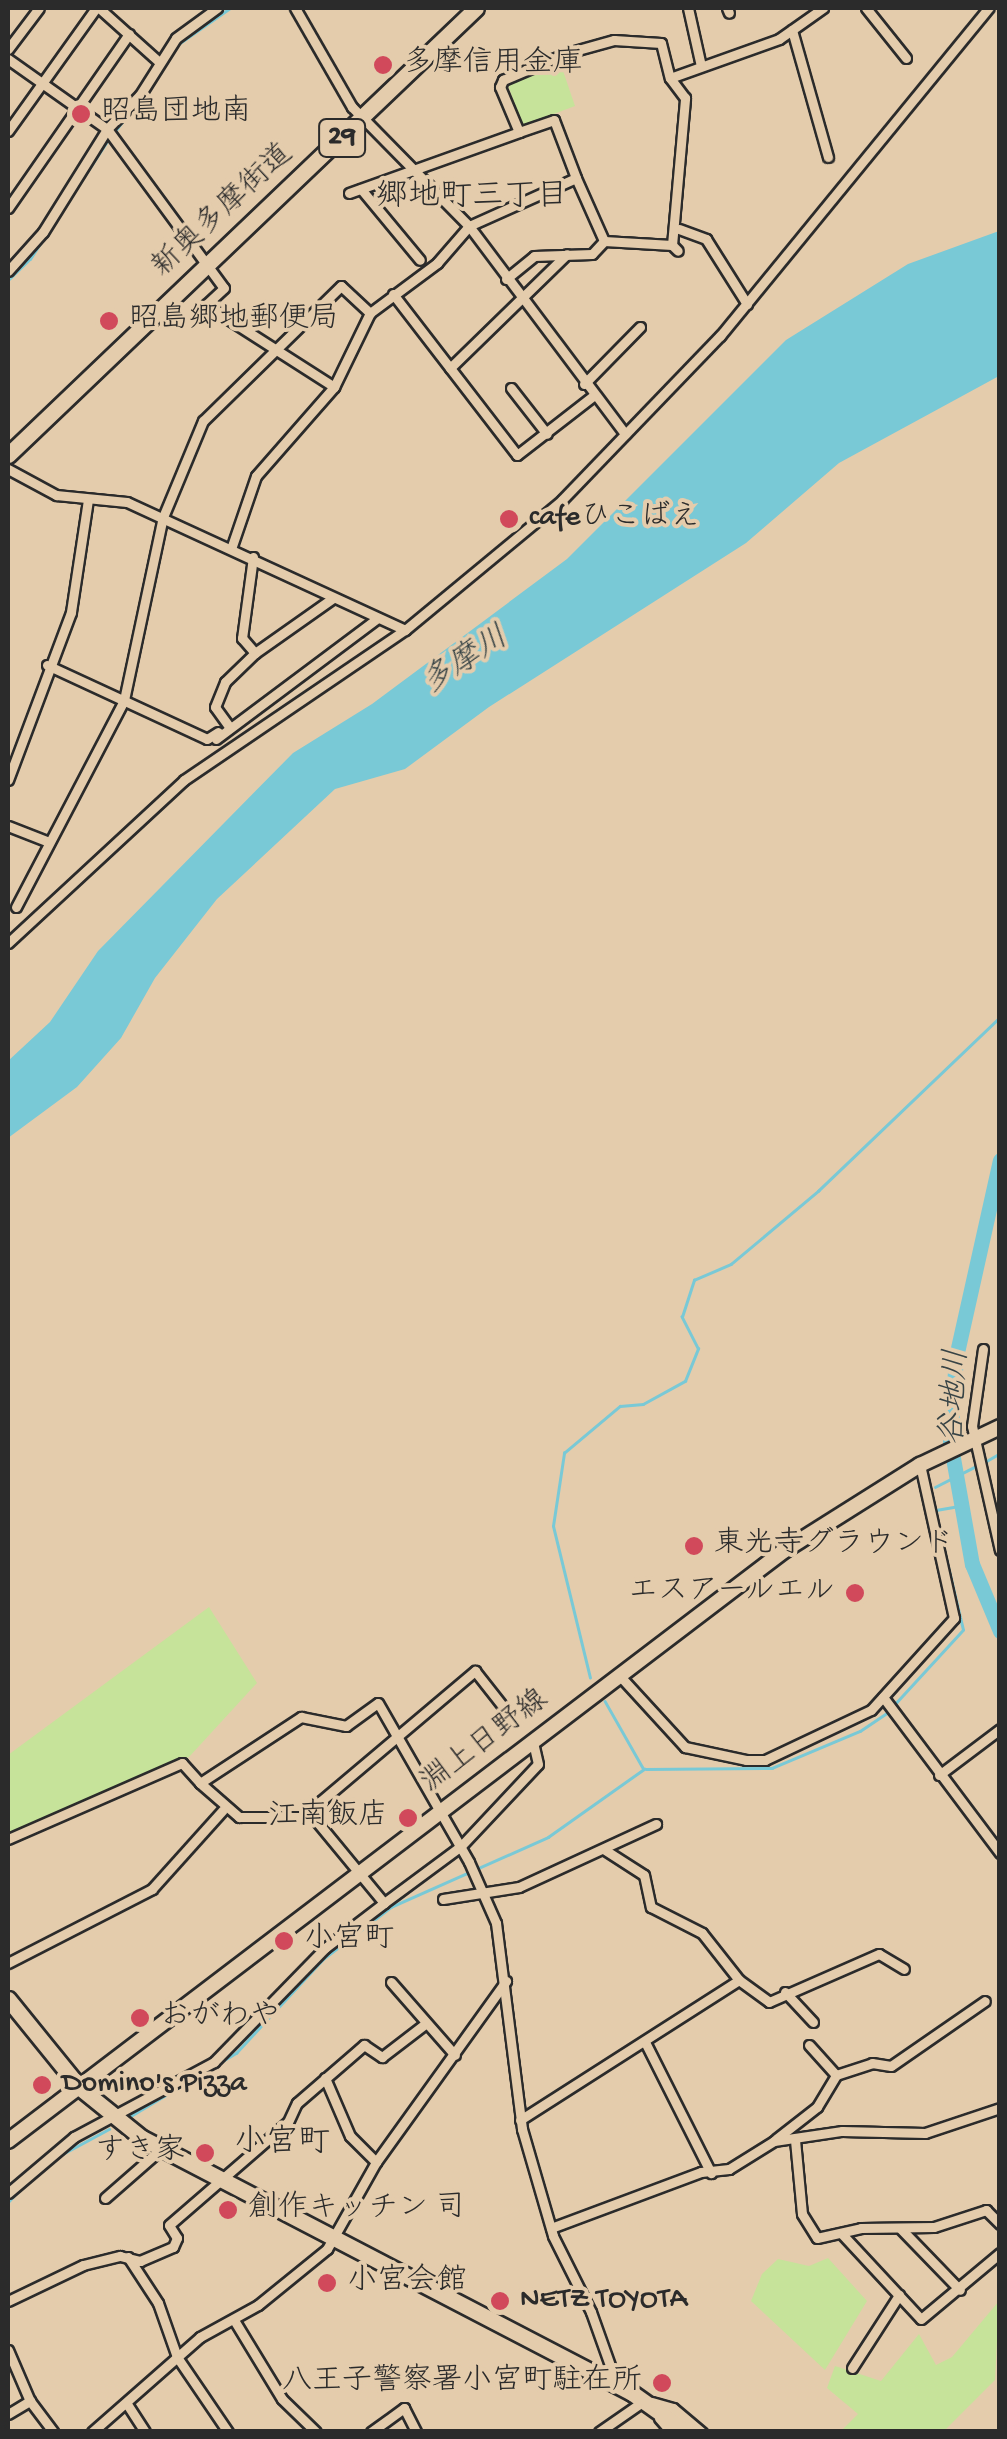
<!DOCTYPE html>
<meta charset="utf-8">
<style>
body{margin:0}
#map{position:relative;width:1007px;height:2439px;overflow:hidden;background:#e4ccac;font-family:"Gochi Hand","Klee One",sans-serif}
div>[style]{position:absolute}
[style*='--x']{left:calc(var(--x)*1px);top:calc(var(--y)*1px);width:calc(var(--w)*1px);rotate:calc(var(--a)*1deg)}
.green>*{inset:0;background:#c6e39a}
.water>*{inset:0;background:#79c9d6}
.stream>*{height:2.5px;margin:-1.25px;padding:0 1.25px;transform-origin:1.25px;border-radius:1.25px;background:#79c9d6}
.river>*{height:15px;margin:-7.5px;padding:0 7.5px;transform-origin:7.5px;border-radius:7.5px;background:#79c9d6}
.roads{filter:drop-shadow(2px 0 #2b2b2b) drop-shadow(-2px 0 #2b2b2b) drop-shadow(0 2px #2b2b2b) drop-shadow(0 -2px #2b2b2b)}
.street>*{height:9px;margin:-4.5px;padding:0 4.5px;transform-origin:4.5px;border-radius:4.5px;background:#e4ccac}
.secondary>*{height:14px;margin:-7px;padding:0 7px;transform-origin:7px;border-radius:7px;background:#e4ccac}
.primary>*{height:15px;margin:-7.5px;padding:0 7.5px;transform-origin:7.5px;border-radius:7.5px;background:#e4ccac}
.dots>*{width:28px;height:28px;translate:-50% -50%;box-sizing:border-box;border:5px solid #e4ccac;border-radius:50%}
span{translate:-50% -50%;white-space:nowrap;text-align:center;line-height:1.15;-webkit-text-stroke:8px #e4ccac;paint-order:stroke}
.shield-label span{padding:2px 8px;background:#e4ccac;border:2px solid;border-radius:8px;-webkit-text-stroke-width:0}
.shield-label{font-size:28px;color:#2b2b2b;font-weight:700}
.poi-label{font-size:30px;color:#2b2b2b}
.left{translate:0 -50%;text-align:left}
.right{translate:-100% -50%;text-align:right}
.street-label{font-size:30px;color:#2b2b2b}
.neighbourhood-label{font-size:32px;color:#2b2b2b}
.water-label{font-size:32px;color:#374345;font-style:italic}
.frame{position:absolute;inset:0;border:10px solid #2b2b2b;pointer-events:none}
</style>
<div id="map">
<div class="green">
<i style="clip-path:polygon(560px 62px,575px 106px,522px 126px,507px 82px)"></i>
<i style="clip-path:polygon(209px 1607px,257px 1683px,189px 1757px,8px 1834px,8px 1755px)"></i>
<i style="clip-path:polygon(828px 2258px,867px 2301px,825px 2370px,751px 2301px,762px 2274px,778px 2259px,809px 2266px)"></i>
<i style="clip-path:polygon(999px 2301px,995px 2380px,944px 2431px,841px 2431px,858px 2414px,827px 2388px,835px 2366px,881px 2381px,919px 2334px,936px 2365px,952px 2357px)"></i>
</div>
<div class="water">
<i style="clip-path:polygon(999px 231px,999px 376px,839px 463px,746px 543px,489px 707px,405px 769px,335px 789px,217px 899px,155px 978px,121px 1038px,77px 1087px,8px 1138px,8px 1061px,50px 1022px,98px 951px,293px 753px,372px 704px,567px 559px,786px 340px,908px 264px)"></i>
</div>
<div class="stream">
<i style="--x:177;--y:45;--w:65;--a:-34.9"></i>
<i style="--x:113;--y:134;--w:76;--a:-53"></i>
<i style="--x:8;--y:280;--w:30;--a:-44"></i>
<i style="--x:30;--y:259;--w:142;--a:-56.8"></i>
<i style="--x:983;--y:1463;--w:20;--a:-30"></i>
<i style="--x:935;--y:1487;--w:46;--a:-27.1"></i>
<i style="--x:933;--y:1498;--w:9;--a:84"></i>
<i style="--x:936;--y:1510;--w:23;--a:-10"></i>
<i style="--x:590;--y:1678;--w:156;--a:-103.7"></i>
<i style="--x:553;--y:1526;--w:74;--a:-81.4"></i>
<i style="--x:564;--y:1453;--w:73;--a:-40"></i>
<i style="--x:620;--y:1406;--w:23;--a:-5"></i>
<i style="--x:643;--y:1404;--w:48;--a:-28.7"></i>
<i style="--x:685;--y:1381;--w:35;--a:-68"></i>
<i style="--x:698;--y:1349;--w:36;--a:-117"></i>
<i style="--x:682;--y:1317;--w:39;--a:-72"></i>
<i style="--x:694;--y:1280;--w:40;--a:-23.4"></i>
<i style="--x:731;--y:1264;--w:114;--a:-40"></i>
<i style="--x:818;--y:1191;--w:252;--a:-43.7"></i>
<i style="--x:605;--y:1701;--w:77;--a:60.4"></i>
<i style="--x:893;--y:1706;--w:103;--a:-47.4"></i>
<i style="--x:963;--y:1630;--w:108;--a:-103.4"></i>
<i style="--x:646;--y:1769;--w:126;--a:-0.5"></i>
<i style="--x:772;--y:1768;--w:95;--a:-22.8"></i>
<i style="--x:860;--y:1731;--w:34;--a:-34"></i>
<i style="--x:129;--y:2117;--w:125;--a:-30.9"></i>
<i style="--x:236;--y:2053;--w:128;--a:-47.2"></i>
<i style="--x:323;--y:1959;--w:86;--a:-37.4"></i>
<i style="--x:391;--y:1907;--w:172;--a:-24"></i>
<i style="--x:548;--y:1837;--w:118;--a:-35.3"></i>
<i style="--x:57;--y:2157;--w:59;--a:-28.3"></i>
<i style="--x:8;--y:2202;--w:23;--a:-47"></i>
</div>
<div class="river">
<i style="--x:1000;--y:1160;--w:202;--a:102.6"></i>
<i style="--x:956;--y:1357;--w:84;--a:94.1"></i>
<i style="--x:950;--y:1441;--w:125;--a:79.9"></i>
<i style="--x:972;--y:1564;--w:73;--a:67.3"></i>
</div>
<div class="roads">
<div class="street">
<i style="--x:99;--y:8;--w:79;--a:41.9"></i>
<i style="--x:295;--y:8;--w:114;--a:60.1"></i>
<i style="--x:352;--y:107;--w:167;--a:45.5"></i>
<i style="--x:469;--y:226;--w:260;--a:53.1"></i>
<i style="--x:688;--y:8;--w:59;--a:77.4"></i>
<i style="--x:727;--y:8;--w:5;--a:68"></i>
<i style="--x:866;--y:8;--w:64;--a:51.3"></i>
<i style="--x:792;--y:30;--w:132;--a:74.2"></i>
<i style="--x:8;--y:49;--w:51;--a:-52.9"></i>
<i style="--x:8;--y:59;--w:121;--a:35.3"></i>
<i style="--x:107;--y:129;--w:197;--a:53.7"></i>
<i style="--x:224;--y:288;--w:25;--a:137"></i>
<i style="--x:206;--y:305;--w:152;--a:32.6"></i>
<i style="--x:8;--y:131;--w:151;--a:-54.4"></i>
<i style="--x:519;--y:132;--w:37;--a:-19"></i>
<i style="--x:554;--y:120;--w:62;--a:69.2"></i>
<i style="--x:361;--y:189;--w:92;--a:50.3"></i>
<i style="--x:349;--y:193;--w:181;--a:-19.7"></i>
<i style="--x:519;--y:132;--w:49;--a:-112.9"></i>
<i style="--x:500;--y:87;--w:8;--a:-67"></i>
<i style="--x:503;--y:80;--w:69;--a:-22.9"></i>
<i style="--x:567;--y:53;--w:49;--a:-15.5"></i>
<i style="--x:614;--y:40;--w:47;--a:3.7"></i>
<i style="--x:661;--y:43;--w:36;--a:76"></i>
<i style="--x:8;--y:208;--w:212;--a:-55.2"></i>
<i style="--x:679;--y:229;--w:29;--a:20"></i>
<i style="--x:706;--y:239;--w:77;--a:57.8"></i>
<i style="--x:604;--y:241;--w:68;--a:3.4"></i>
<i style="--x:672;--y:245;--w:8;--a:45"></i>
<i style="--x:672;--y:245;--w:148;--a:-84.9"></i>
<i style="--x:685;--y:98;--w:25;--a:-127"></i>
<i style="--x:670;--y:78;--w:116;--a:-19.7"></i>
<i style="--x:779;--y:39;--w:54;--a:-35.2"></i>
<i style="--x:8;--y:271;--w:52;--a:-48.1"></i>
<i style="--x:43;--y:232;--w:121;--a:-58.1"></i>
<i style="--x:107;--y:129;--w:47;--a:-45.9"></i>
<i style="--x:140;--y:95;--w:67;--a:-57.7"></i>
<i style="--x:176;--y:38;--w:51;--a:-36.2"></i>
<i style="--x:506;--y:279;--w:36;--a:-39"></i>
<i style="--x:534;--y:256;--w:58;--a:-2"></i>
<i style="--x:592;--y:254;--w:18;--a:-47"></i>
<i style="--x:393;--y:294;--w:203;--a:52.4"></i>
<i style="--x:517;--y:455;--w:96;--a:-37.8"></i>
<i style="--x:450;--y:368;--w:163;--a:-44.3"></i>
<i style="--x:584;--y:384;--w:80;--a:-45.5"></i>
<i style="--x:511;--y:388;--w:58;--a:52"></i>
<i style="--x:8;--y:469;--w:55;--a:28.4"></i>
<i style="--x:56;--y:495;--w:71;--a:5.6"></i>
<i style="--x:127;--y:502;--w:306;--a:24.7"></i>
<i style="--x:232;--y:546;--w:74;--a:-71.1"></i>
<i style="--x:256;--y:476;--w:118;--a:-48.8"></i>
<i style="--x:334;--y:387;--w:82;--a:-64.1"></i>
<i style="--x:370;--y:313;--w:84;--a:-36.7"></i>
<i style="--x:437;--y:263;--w:49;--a:-49.1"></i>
<i style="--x:469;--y:226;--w:117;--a:-24.2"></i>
<i style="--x:576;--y:178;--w:69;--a:66"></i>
<i style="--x:253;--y:557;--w:82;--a:97.7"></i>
<i style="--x:242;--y:638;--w:20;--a:49"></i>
<i style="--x:255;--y:653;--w:95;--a:-35.2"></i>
<i style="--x:47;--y:665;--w:176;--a:24.8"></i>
<i style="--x:207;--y:739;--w:13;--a:-32"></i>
<i style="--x:228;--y:725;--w:22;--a:-126"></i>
<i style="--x:215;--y:707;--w:27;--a:-68"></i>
<i style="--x:225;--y:682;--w:42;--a:-44"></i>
<i style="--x:216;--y:739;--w:202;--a:-36.8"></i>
<i style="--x:8;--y:780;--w:179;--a:-69.4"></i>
<i style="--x:71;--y:612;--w:114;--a:-81.4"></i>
<i style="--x:8;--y:826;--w:44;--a:21.3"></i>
<i style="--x:16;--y:907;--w:233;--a:-62.4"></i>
<i style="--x:124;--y:700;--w:187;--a:-78"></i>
<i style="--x:163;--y:517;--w:104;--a:-67.4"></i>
<i style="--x:203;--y:421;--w:193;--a:-44.4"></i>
<i style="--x:341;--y:286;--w:40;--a:43"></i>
<i style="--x:8;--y:943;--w:240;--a:-42.8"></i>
<i style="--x:184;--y:780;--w:267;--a:-34.2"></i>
<i style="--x:405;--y:630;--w:204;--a:-39.6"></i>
<i style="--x:562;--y:500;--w:228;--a:-46.1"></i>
<i style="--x:720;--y:336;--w:424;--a:-50.7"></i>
<i style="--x:983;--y:1349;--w:78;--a:98.1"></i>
<i style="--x:972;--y:1426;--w:127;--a:77.3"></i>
<i style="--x:619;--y:1675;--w:98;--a:47.5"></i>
<i style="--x:685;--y:1747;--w:62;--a:12"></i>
<i style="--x:746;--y:1760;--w:19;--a:0"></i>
<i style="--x:765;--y:1760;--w:117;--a:-25.3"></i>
<i style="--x:871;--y:1710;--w:124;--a:-47.9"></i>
<i style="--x:954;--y:1618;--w:157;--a:-102.5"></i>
<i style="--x:883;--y:1697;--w:195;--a:53.1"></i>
<i style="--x:939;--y:1775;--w:76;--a:-37"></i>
<i style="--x:200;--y:1783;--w:52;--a:41.1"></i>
<i style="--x:239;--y:1817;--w:74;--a:0"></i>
<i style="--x:313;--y:1817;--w:18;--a:-63"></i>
<i style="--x:321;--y:1801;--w:202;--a:-40.2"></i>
<i style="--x:475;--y:1671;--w:42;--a:51.8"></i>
<i style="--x:8;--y:1839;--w:190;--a:-23.6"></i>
<i style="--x:182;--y:1763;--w:27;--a:48"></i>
<i style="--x:200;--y:1783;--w:121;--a:-33.2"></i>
<i style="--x:301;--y:1717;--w:46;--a:11.3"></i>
<i style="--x:346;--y:1726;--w:39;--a:-36"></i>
<i style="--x:378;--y:1703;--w:183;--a:60.2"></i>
<i style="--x:469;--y:1862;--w:67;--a:66.1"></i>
<i style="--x:496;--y:1923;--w:208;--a:82.8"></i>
<i style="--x:522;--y:2129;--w:111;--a:73.8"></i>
<i style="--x:553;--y:2236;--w:85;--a:63.4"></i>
<i style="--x:591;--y:2312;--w:77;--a:70.4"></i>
<i style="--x:605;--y:1850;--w:46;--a:32.7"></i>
<i style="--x:644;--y:1875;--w:33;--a:78"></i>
<i style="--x:651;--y:1907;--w:57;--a:27"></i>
<i style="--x:702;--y:1933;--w:60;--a:51.8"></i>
<i style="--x:739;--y:1980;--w:37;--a:36"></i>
<i style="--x:769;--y:2002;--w:120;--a:-23.6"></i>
<i style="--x:879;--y:1954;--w:29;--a:31"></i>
<i style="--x:443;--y:1899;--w:77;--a:-9"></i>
<i style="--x:519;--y:1887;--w:151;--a:-24.7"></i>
<i style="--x:384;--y:1903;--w:96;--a:-36.5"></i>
<i style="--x:461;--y:1846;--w:112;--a:-46.8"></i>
<i style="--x:538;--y:1764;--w:23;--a:-103"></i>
<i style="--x:8;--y:1963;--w:162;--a:-27.2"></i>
<i style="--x:152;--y:1889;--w:106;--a:-48.1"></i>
<i style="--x:391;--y:1982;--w:97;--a:48.8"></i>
<i style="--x:785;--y:1992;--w:41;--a:47"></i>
<i style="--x:645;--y:2042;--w:147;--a:63.3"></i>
<i style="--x:809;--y:2045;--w:40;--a:48"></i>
<i style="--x:325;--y:2078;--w:63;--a:66.7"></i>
<i style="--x:350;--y:2136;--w:37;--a:45"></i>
<i style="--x:520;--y:2120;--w:260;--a:-32.6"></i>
<i style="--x:776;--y:2139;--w:52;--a:-38"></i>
<i style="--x:817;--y:2107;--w:37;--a:-59"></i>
<i style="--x:836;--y:2075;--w:38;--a:-18"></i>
<i style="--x:872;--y:2063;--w:19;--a:9"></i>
<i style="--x:891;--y:2066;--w:114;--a:-34.7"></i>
<i style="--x:795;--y:2140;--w:74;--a:84.6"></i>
<i style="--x:802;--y:2214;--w:28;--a:58"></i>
<i style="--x:817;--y:2238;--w:45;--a:-12.8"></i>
<i style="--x:861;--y:2228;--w:73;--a:-0.8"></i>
<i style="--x:934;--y:2227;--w:55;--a:-18.1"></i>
<i style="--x:986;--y:2210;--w:20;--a:45"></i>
<i style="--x:8;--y:2193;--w:87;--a:-40.3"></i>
<i style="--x:74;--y:2137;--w:159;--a:-28.2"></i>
<i style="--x:214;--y:2062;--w:159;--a:-45.8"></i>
<i style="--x:325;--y:1948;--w:74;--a:-37.3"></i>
<i style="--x:384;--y:1903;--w:112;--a:-129.5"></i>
<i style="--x:105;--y:2198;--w:74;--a:-41.2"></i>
<i style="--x:551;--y:2228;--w:160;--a:-20.5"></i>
<i style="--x:701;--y:2172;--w:28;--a:-6"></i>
<i style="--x:729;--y:2169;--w:53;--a:-31.9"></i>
<i style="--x:774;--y:2141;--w:69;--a:-8.4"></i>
<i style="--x:842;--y:2131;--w:83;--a:1.4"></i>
<i style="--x:925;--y:2133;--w:79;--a:-18.4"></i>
<i style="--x:900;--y:2228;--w:86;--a:45.9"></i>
<i style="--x:841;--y:2233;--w:117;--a:47.1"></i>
<i style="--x:921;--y:2319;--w:103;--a:-39.9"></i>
<i style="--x:128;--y:2257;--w:55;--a:56.9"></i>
<i style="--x:158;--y:2303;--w:57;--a:70.6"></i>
<i style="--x:177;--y:2357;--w:91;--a:55.8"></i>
<i style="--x:8;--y:2301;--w:83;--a:-25.6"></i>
<i style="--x:83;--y:2265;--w:38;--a:-14"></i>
<i style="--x:120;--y:2256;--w:21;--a:14"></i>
<i style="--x:140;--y:2261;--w:36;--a:-23"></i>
<i style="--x:173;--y:2247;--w:10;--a:-66"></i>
<i style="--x:177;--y:2238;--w:15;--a:-122"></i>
<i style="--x:169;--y:2225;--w:157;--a:-40.9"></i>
<i style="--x:288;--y:2122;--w:21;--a:-65"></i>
<i style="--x:297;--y:2103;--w:89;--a:-40.9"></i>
<i style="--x:364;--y:2045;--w:22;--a:34"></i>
<i style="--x:382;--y:2057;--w:54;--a:-37.5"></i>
<i style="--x:234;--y:2320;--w:92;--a:58.7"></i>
<i style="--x:282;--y:2399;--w:47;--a:44.1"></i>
<i style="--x:8;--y:2350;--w:56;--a:66.7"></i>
<i style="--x:30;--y:2401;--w:39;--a:53"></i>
<i style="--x:852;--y:2368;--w:87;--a:-57.2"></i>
<i style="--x:652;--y:2402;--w:22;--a:16"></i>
<i style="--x:673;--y:2408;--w:38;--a:40"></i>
<i style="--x:127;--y:2404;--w:33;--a:57"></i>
<i style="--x:8;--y:2414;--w:26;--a:-31"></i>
<i style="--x:659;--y:2418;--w:18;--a:49"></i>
<i style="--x:92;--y:2432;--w:144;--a:-41.3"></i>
<i style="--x:200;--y:2337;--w:66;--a:-28.9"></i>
<i style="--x:258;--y:2305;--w:89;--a:-39.1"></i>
<i style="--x:327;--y:2249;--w:100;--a:-60.6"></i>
<i style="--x:376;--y:2162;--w:223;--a:-54.3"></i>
<i style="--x:371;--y:2432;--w:41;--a:-36"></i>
<i style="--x:404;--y:2408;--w:27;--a:63"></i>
<i style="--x:599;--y:2432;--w:56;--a:-34.8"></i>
</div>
<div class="secondary">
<i style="--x:8;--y:2141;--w:976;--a:-37.26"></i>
<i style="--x:785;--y:1550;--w:160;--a:-32.2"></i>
<i style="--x:920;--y:1465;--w:89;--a:-25.4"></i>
</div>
<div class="primary">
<i style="--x:8;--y:455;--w:647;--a:-43.69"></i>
<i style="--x:8;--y:1999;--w:114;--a:51"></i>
<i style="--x:80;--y:2088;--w:80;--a:38.9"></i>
<i style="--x:142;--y:2138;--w:552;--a:27.49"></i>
<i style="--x:632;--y:2393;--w:67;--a:35.3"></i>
</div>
</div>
<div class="dots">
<i style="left:383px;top:65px;background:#d1495b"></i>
<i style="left:81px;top:114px;background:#d1495b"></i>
<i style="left:109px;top:321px;background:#d1495b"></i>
<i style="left:509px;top:519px;background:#d1495b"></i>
<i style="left:694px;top:1546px;background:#d1495b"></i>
<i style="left:855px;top:1593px;background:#d1495b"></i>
<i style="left:408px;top:1818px;background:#d1495b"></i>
<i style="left:284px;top:1941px;background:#d1495b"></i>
<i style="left:140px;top:2018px;background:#d1495b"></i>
<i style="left:42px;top:2085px;background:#d1495b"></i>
<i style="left:205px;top:2153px;background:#d1495b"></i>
<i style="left:228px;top:2210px;background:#d1495b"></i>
<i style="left:327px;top:2283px;background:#d1495b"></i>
<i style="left:500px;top:2301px;background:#d1495b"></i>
<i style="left:662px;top:2383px;background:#d1495b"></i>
</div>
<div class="shield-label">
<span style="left:342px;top:138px">29</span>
</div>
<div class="poi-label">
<span class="left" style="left:403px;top:65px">多摩信用金庫</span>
<span class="left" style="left:101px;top:114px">昭島団地南</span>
<span class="left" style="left:129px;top:321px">昭島郷地郵便局</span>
<span class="left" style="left:529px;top:519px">cafeひこばえ</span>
<span class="left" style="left:714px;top:1546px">東光寺グラウンド</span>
<span class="right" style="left:835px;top:1593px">エスアールエル</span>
<span class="right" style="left:388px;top:1818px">江南飯店</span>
<span class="left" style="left:304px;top:1941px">小宮町</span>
<span class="left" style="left:160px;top:2018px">おがわや</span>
<span class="left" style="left:62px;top:2085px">Domino's Pizza</span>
<span class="right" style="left:185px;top:2153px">すき家</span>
<span class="left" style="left:248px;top:2210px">創作キッチン 司</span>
<span class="left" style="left:347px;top:2283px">小宮会館</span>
<span class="left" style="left:520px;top:2301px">NETZ TOYOTA</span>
<span class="right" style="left:642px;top:2383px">八王子警察署小宮町駐在所</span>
</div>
<div class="street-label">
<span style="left:224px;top:212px;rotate:-43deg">新奥多摩街道</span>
<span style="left:486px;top:1743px;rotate:-37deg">淵上日野線</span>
</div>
<div class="neighbourhood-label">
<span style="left:472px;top:198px">郷地町三丁目</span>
<span style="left:282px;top:2144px">小宮町</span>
</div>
<div class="water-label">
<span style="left:466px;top:662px;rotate:-33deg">多摩川</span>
<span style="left:957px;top:1397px;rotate:-87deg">谷地川</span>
</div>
<div class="frame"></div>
</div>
